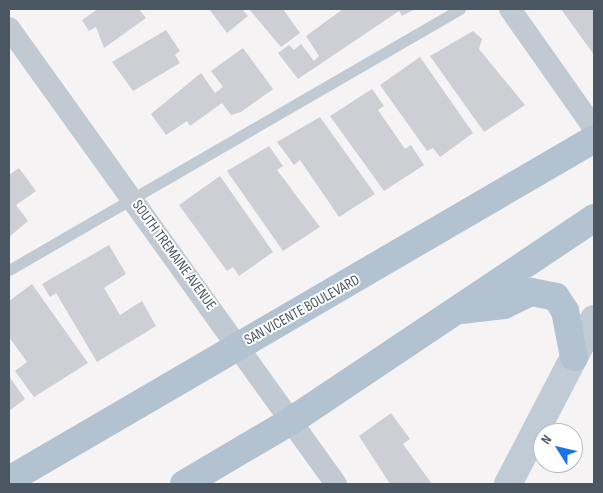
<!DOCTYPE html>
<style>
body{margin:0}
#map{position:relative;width:603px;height:493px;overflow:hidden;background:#f5f3f3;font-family:"Sofia Sans Condensed",sans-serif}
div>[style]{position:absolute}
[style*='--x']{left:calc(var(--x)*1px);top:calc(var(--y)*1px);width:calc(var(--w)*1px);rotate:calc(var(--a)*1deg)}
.building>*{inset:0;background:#cdcfd5}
.service>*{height:11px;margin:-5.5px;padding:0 5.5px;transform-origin:5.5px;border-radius:5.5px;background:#c1cad2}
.minor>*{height:22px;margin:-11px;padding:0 11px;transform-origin:11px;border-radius:11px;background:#c1cad2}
.secondary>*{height:28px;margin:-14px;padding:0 14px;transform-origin:14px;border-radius:14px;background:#c1cbd6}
.primary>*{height:28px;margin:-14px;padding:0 14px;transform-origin:14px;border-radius:14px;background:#b3c2d1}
span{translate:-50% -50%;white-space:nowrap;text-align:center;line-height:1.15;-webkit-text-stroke:4px #fff;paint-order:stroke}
.street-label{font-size:15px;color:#4a5661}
.frame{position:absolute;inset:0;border:10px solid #4a5661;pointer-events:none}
.north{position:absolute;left:533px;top:423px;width:50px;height:50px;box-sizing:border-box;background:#fff;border:1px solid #b7bbc0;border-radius:50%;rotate:306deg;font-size:14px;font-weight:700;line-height:20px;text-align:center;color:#4a5661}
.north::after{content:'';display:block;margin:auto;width:18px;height:22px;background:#1a73e8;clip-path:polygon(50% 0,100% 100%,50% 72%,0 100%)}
</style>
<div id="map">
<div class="building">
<i style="clip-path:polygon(98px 9px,139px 9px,146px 18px,104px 48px,96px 27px,89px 31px,82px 20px)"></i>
<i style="clip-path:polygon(209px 9px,242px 9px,248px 16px,227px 33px)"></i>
<i style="clip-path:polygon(249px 9px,283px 9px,300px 33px,281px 47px)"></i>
<i style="clip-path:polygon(343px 9px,415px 9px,402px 16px,399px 11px,298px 79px,278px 53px,289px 45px,294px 50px,301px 44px,314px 61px,319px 56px,306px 36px)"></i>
<i style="clip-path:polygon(561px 9px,594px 9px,594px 55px)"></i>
<i style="clip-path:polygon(166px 30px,180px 51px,175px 55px,180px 63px,133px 91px,112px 62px)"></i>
<i style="clip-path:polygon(473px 31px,482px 39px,479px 49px,525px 105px,484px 132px,430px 56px)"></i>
<i style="clip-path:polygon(243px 48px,273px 89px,241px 112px,231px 115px,222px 103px,190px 126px,187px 121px,166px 135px,151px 114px,201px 73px,215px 93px,223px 87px,211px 71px)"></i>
<i style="clip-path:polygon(420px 57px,473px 133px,440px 157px,433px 148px,427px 151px,380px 85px)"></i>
<i style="clip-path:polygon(372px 89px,384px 106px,378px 110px,405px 149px,411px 145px,424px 165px,384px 191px,330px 116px)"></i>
<i style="clip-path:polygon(320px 117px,375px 194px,339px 217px,300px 160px,294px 165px,277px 142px)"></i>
<i style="clip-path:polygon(269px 146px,283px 166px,277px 170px,320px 227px,283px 251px,227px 171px)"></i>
<i style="clip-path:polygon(19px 168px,36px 191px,16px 205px,28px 221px,9px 237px,9px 175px)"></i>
<i style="clip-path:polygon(220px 176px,273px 252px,239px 276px,233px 267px,227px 271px,179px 205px)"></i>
<i style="clip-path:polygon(109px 245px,126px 274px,104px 288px,120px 315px,142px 301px,156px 326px,97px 362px,56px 293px,50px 297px,42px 284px)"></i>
<i style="clip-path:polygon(32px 284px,88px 363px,34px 397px,15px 371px,27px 362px,9px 337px,9px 301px)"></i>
<i style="clip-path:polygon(9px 376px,25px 399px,9px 411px)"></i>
<i style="clip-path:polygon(391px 413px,410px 439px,403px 444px,432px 484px,390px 484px,359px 436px)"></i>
</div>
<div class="service">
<i style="--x:9;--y:270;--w:521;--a:-30.06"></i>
</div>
<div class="minor">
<i style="--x:510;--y:9;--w:146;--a:54.8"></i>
<i style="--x:9;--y:28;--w:561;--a:54.36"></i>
</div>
<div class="secondary">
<i style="--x:508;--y:484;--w:186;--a:-62.5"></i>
</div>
<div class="primary">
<i style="--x:461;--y:310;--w:43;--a:-6.6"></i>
<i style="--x:504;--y:305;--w:30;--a:-26"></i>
<i style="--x:531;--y:292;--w:25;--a:11"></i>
<i style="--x:556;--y:297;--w:17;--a:57"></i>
<i style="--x:565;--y:311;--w:47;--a:78.9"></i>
<i style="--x:9;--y:480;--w:677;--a:-30.24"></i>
<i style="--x:184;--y:484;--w:124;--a:-30.5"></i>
<i style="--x:291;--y:421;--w:365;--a:-33.8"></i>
</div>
<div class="street-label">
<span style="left:174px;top:255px;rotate:54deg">SOUTH TREMAINE AVENUE</span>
<span style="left:302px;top:310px;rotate:-29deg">SAN VICENTE BOULEVARD</span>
</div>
<div class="frame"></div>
<div class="north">N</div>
</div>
